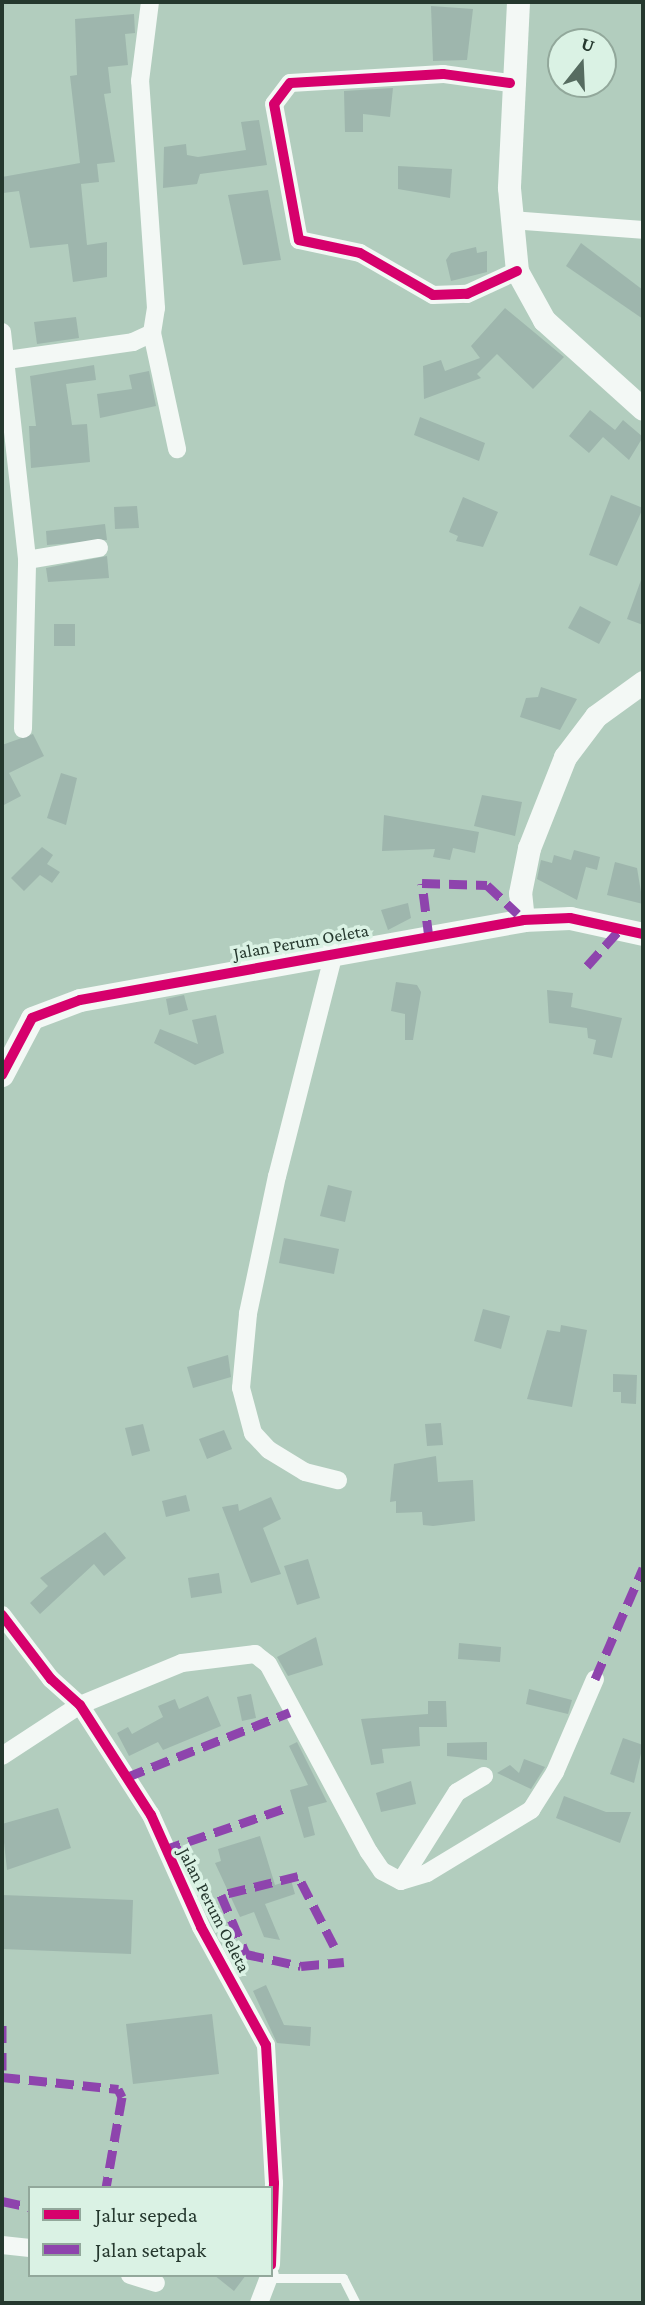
<!DOCTYPE html>
<style>
body{margin:0}
#map{position:relative;width:645px;height:2305px;overflow:hidden;background:#b2cdbe;font-family:"Crimson Pro",serif}
div>[style]{position:absolute}
[style*='--x']{left:calc(var(--x)*1px);top:calc(var(--y)*1px);width:calc(var(--w)*1px);rotate:calc(var(--a)*1deg)}
.building>*{inset:0;background:#9eb6ad}
.service>*{height:9px;margin:-4.5px;padding:0 4.5px;transform-origin:4.5px;border-radius:4.5px;background:#f3f8f5}
.minor>*{height:18px;margin:-9px;padding:0 9px;transform-origin:9px;border-radius:9px;background:#f3f8f5}
.tertiary>*{height:23px;margin:-11.5px;padding:0 11.5px;transform-origin:11.5px;border-radius:11.5px;background:#f3f8f5}
.quiet>*{height:9px;margin-top:-4.5px;transform-origin:0;background:repeating-linear-gradient(90deg,#8e44ad 0 18px,transparent 0 27px)}
.cycleway>*{height:10px;margin:-5px;padding:0 5px;transform-origin:5px;border-radius:5px;background:#d6006c}
span{translate:-50% -50%;white-space:nowrap;text-align:center;line-height:1.15;-webkit-text-stroke:7px #daf2e4;paint-order:stroke}
.street-label{font-size:18px;color:#25382e}
.frame{position:absolute;inset:0;border:4px solid #25382e;pointer-events:none}
.legend{position:absolute;left:28px;top:2186px;width:245px;height:91px;box-sizing:border-box;background:#daf2e4;border:2px solid #92a89b;margin:0;padding:9px 12px;list-style:none;font-size:21px;color:#25382e}
.legend li{display:flex;align-items:center;gap:14px;height:35px}
.legend b{width:35px;border:2px solid #92a89b}
.north{position:absolute;left:547px;top:28px;width:70px;height:70px;box-sizing:border-box;background:#daf2e4;border:2px solid #92a89b;border-radius:50%;rotate:18deg;font-size:19px;font-weight:700;line-height:28px;text-align:center;color:#25382e}
.north::after{content:'';display:block;margin:auto;width:24px;height:32px;background:#566c60;clip-path:polygon(50% 0,100% 100%,50% 72%,0 100%)}
</style>
<div id="map">
<div class="building">
<i style="clip-path:polygon(431px 6px,473px 9px,467px 60px,433px 61px)"></i>
<i style="clip-path:polygon(134px 14px,135px 33px,125px 34px,128px 65px,108px 67px,111px 93px,104px 94px,115px 162px,97px 164px,99px 182px,81px 184px,87px 245px,107px 242px,107px 277px,73px 282px,68px 244px,30px 248px,19px 191px,3px 193px,2px 177px,80px 163px,70px 76px,77px 75px,75px 19px)"></i>
<i style="clip-path:polygon(393px 88px,390px 117px,363px 114px,363px 132px,345px 132px,344px 91px)"></i>
<i style="clip-path:polygon(259px 120px,267px 165px,200px 174px,197px 184px,163px 188px,164px 147px,186px 144px,187px 155px,198px 157px,246px 150px,241px 122px)"></i>
<i style="clip-path:polygon(398px 166px,452px 169px,450px 198px,398px 189px)"></i>
<i style="clip-path:polygon(268px 190px,281px 260px,243px 265px,228px 195px)"></i>
<i style="clip-path:polygon(581px 243px,643px 290px,643px 319px,566px 266px)"></i>
<i style="clip-path:polygon(476px 247px,477px 253px,487px 251px,487px 272px,451px 281px,446px 260px,451px 253px)"></i>
<i style="clip-path:polygon(505px 308px,564px 357px,533px 389px,497px 354px,477px 374px,481px 378px,424px 399px,423px 366px,441px 360px,445px 371px,480px 358px,471px 346px)"></i>
<i style="clip-path:polygon(76px 317px,79px 338px,37px 344px,34px 322px)"></i>
<i style="clip-path:polygon(94px 365px,96px 380px,66px 384px,72px 425px,87px 424px,90px 462px,31px 468px,29px 426px,36px 426px,30px 376px)"></i>
<i style="clip-path:polygon(149px 371px,156px 406px,100px 418px,97px 394px,132px 389px,129px 375px)"></i>
<i style="clip-path:polygon(590px 410px,615px 430px,623px 420px,643px 437px,629px 460px,603px 437px,589px 453px,569px 436px)"></i>
<i style="clip-path:polygon(420px 417px,485px 443px,479px 461px,414px 435px)"></i>
<i style="clip-path:polygon(611px 495px,643px 508px,617px 566px,589px 555px)"></i>
<i style="clip-path:polygon(463px 497px,498px 512px,483px 547px,456px 541px,458px 536px,449px 532px)"></i>
<i style="clip-path:polygon(137px 506px,139px 528px,115px 529px,114px 507px)"></i>
<i style="clip-path:polygon(105px 524px,107px 540px,47px 545px,46px 531px)"></i>
<i style="clip-path:polygon(107px 556px,109px 578px,48px 582px,46px 568px)"></i>
<i style="clip-path:polygon(641px 580px,643px 580px,643px 625px,627px 619px)"></i>
<i style="clip-path:polygon(580px 606px,611px 622px,599px 644px,568px 628px)"></i>
<i style="clip-path:polygon(54px 624px,75px 624px,75px 646px,54px 646px)"></i>
<i style="clip-path:polygon(541px 687px,577px 699px,560px 730px,520px 717px,526px 698px,538px 697px)"></i>
<i style="clip-path:polygon(33px 734px,44px 756px,9px 773px,21px 796px,2px 806px,2px 745px)"></i>
<i style="clip-path:polygon(61px 773px,77px 778px,66px 825px,47px 818px)"></i>
<i style="clip-path:polygon(482px 795px,522px 802px,515px 836px,474px 826px)"></i>
<i style="clip-path:polygon(384px 815px,479px 832px,475px 853px,453px 848px,450px 860px,433px 857px,435px 849px,382px 851px)"></i>
<i style="clip-path:polygon(42px 847px,53px 855px,47px 864px,60px 872px,52px 883px,40px 875px,24px 891px,11px 878px)"></i>
<i style="clip-path:polygon(574px 850px,600px 857px,597px 870px,586px 867px,577px 900px,537px 879px,541px 860px,552px 863px,554px 855px,571px 860px)"></i>
<i style="clip-path:polygon(615px 862px,637px 868px,643px 904px,607px 895px)"></i>
<i style="clip-path:polygon(408px 903px,411px 918px,388px 930px,381px 910px)"></i>
<i style="clip-path:polygon(396px 982px,417px 985px,421px 992px,413px 1040px,405px 1040px,405px 1014px,391px 1011px)"></i>
<i style="clip-path:polygon(547px 990px,573px 993px,571px 1007px,622px 1018px,612px 1058px,593px 1054px,596px 1040px,588px 1038px,587px 1028px,549px 1023px)"></i>
<i style="clip-path:polygon(184px 995px,188px 1010px,169px 1015px,166px 999px)"></i>
<i style="clip-path:polygon(216px 1015px,224px 1053px,195px 1065px,154px 1043px,160px 1029px,198px 1044px,192px 1020px)"></i>
<i style="clip-path:polygon(328px 1185px,352px 1191px,345px 1222px,320px 1216px)"></i>
<i style="clip-path:polygon(284px 1238px,339px 1249px,334px 1274px,279px 1263px)"></i>
<i style="clip-path:polygon(483px 1309px,510px 1316px,501px 1349px,474px 1341px)"></i>
<i style="clip-path:polygon(561px 1325px,587px 1330px,572px 1407px,527px 1399px,547px 1330px,560px 1332px)"></i>
<i style="clip-path:polygon(228px 1355px,231px 1377px,193px 1388px,187px 1367px)"></i>
<i style="clip-path:polygon(613px 1374px,637px 1375px,636px 1404px,621px 1403px,621px 1392px,613px 1392px)"></i>
<i style="clip-path:polygon(441px 1423px,443px 1445px,427px 1446px,425px 1424px)"></i>
<i style="clip-path:polygon(143px 1424px,150px 1451px,132px 1456px,125px 1428px)"></i>
<i style="clip-path:polygon(224px 1430px,232px 1449px,207px 1459px,199px 1439px)"></i>
<i style="clip-path:polygon(436px 1456px,438px 1482px,473px 1480px,475px 1521px,433px 1526px,423px 1525px,422px 1512px,396px 1513px,396px 1501px,390px 1502px,394px 1464px)"></i>
<i style="clip-path:polygon(186px 1495px,190px 1511px,166px 1517px,162px 1501px)"></i>
<i style="clip-path:polygon(271px 1497px,281px 1519px,263px 1528px,281px 1574px,251px 1583px,222px 1507px,238px 1504px,239px 1511px)"></i>
<i style="clip-path:polygon(105px 1532px,126px 1558px,104px 1576px,94px 1564px,40px 1614px,30px 1603px,48px 1586px,40px 1578px)"></i>
<i style="clip-path:polygon(308px 1559px,320px 1598px,297px 1605px,284px 1566px)"></i>
<i style="clip-path:polygon(219px 1573px,222px 1593px,191px 1598px,188px 1578px)"></i>
<i style="clip-path:polygon(316px 1637px,323px 1665px,288px 1676px,277px 1657px)"></i>
<i style="clip-path:polygon(459px 1643px,501px 1647px,500px 1662px,458px 1659px)"></i>
<i style="clip-path:polygon(529px 1689px,572px 1700px,568px 1714px,526px 1704px)"></i>
<i style="clip-path:polygon(251px 1694px,256px 1718px,242px 1721px,237px 1697px)"></i>
<i style="clip-path:polygon(208px 1696px,221px 1726px,163px 1750px,158px 1742px,129px 1756px,117px 1733px,128px 1727px,132px 1734px,163px 1717px,158px 1706px,175px 1699px,179px 1709px)"></i>
<i style="clip-path:polygon(428px 1701px,446px 1701px,447px 1727px,419px 1727px,420px 1746px,382px 1749px,384px 1763px,371px 1765px,361px 1719px,428px 1714px)"></i>
<i style="clip-path:polygon(623px 1738px,643px 1745px,634px 1783px,610px 1774px)"></i>
<i style="clip-path:polygon(297px 1742px,327px 1802px,308px 1807px,315px 1835px,304px 1838px,290px 1790px,308px 1785px,289px 1746px)"></i>
<i style="clip-path:polygon(487px 1742px,487px 1760px,447px 1756px,447px 1743px)"></i>
<i style="clip-path:polygon(524px 1759px,545px 1767px,531px 1789px,497px 1773px,510px 1765px,519px 1773px)"></i>
<i style="clip-path:polygon(411px 1781px,416px 1804px,381px 1812px,376px 1793px)"></i>
<i style="clip-path:polygon(564px 1796px,606px 1812px,631px 1812px,620px 1843px,556px 1818px)"></i>
<i style="clip-path:polygon(58px 1808px,71px 1848px,7px 1870px,2px 1824px)"></i>
<i style="clip-path:polygon(260px 1836px,275px 1885px,291px 1880px,295px 1894px,265px 1904px,280px 1940px,264px 1937px,254px 1912px,240px 1917px,215px 1863px,221px 1861px,218px 1849px)"></i>
<i style="clip-path:polygon(2px 1895px,133px 1900px,131px 1954px,2px 1949px)"></i>
<i style="clip-path:polygon(266px 1985px,284px 2025px,311px 2027px,310px 2046px,277px 2043px,253px 1991px)"></i>
<i style="clip-path:polygon(212px 2014px,219px 2074px,133px 2084px,126px 2024px)"></i>
<i style="clip-path:polygon(214px 2275px,246px 2275px,234px 2291px)"></i>
</div>
<div class="service">
<i style="--x:269;--y:2278;--w:74;--a:0"></i>
<i style="--x:343;--y:2278;--w:28;--a:63"></i>
</div>
<div class="minor">
<i style="--x:510;--y:83;--w:68;--a:-172.3"></i>
<i style="--x:443;--y:74;--w:153;--a:176.6"></i>
<i style="--x:290;--y:83;--w:26;--a:127"></i>
<i style="--x:274;--y:104;--w:138;--a:79.6"></i>
<i style="--x:299;--y:240;--w:62;--a:12"></i>
<i style="--x:360;--y:253;--w:84;--a:29.9"></i>
<i style="--x:433;--y:295;--w:34;--a:-2"></i>
<i style="--x:467;--y:294;--w:55;--a:-24.7"></i>
<i style="--x:511;--y:220;--w:132;--a:4.3"></i>
<i style="--x:2;--y:332;--w:229;--a:83.7"></i>
<i style="--x:152;--y:333;--w:119;--a:77.8"></i>
<i style="--x:7;--y:360;--w:127;--a:-8.1"></i>
<i style="--x:133;--y:342;--w:21;--a:-25"></i>
<i style="--x:152;--y:333;--w:25;--a:-81"></i>
<i style="--x:156;--y:308;--w:228;--a:-94"></i>
<i style="--x:140;--y:81;--w:80;--a:-82.8"></i>
<i style="--x:23;--y:729;--w:169;--a:-88.6"></i>
<i style="--x:27;--y:560;--w:73;--a:-9.5"></i>
<i style="--x:334;--y:953;--w:230;--a:104.3"></i>
<i style="--x:277;--y:1176;--w:141;--a:101.9"></i>
<i style="--x:248;--y:1314;--w:74;--a:95.4"></i>
<i style="--x:241;--y:1388;--w:47;--a:75.1"></i>
<i style="--x:253;--y:1433;--w:23;--a:47"></i>
<i style="--x:269;--y:1450;--w:42;--a:31.4"></i>
<i style="--x:305;--y:1472;--w:34;--a:14"></i>
<i style="--x:2;--y:1615;--w:81;--a:52.6"></i>
<i style="--x:51;--y:1679;--w:39;--a:42"></i>
<i style="--x:80;--y:1705;--w:131;--a:57.2"></i>
<i style="--x:151;--y:1815;--w:123;--a:65.9"></i>
<i style="--x:201;--y:1927;--w:135;--a:61.2"></i>
<i style="--x:266;--y:2045;--w:138;--a:86.7"></i>
<i style="--x:274;--y:2183;--w:82;--a:92.1"></i>
<i style="--x:2;--y:1756;--w:93;--a:-33.2"></i>
<i style="--x:80;--y:1705;--w:110;--a:-22.4"></i>
<i style="--x:182;--y:1663;--w:74;--a:-7"></i>
<i style="--x:255;--y:1654;--w:16;--a:38"></i>
<i style="--x:268;--y:1664;--w:213;--a:61.8"></i>
<i style="--x:369;--y:1852;--w:23;--a:56"></i>
<i style="--x:382;--y:1871;--w:21;--a:28"></i>
<i style="--x:484;--y:1776;--w:31;--a:149"></i>
<i style="--x:457;--y:1792;--w:105;--a:122.2"></i>
<i style="--x:401;--y:1881;--w:27;--a:-17"></i>
<i style="--x:427;--y:1873;--w:122;--a:-31.2"></i>
<i style="--x:531;--y:1810;--w:45;--a:-57.7"></i>
<i style="--x:555;--y:1772;--w:101;--a:-66.7"></i>
<i style="--x:2;--y:2245;--w:28;--a:6"></i>
<i style="--x:130;--y:2275;--w:27;--a:17"></i>
<i style="--x:259;--y:2303;--w:30;--a:-69"></i>
</div>
<div class="tertiary">
<i style="--x:518;--y:2;--w:186;--a:92.8"></i>
<i style="--x:509;--y:188;--w:83;--a:84.5"></i>
<i style="--x:517;--y:271;--w:56;--a:61.1"></i>
<i style="--x:544;--y:320;--w:133;--a:42"></i>
<i style="--x:523;--y:920;--w:27;--a:-96"></i>
<i style="--x:520;--y:893;--w:46;--a:-78.7"></i>
<i style="--x:529;--y:848;--w:98;--a:-68.4"></i>
<i style="--x:565;--y:757;--w:51;--a:-52.9"></i>
<i style="--x:596;--y:716;--w:58;--a:-35.9"></i>
<i style="--x:2;--y:1075;--w:64;--a:-62.2"></i>
<i style="--x:32;--y:1018;--w:51;--a:-20.6"></i>
<i style="--x:80;--y:1000;--w:450;--a:-10.2"></i>
<i style="--x:523;--y:920;--w:47;--a:-2.4"></i>
<i style="--x:570;--y:918;--w:75;--a:12.4"></i>
</div>
<div class="quiet">
<i style="--x:429;--y:938;--w:55;--a:-97.3"></i>
<i style="--x:422;--y:883;--w:65;--a:1.8"></i>
<i style="--x:487;--y:885;--w:42;--a:43.1"></i>
<i style="--x:587;--y:966;--w:52;--a:-48.1"></i>
<i style="--x:595;--y:1679;--w:121;--a:-66.6"></i>
<i style="--x:127;--y:1777;--w:175;--a:-21.7"></i>
<i style="--x:163;--y:1850;--w:127;--a:-18.9"></i>
<i style="--x:334;--y:1946;--w:79;--a:-117.2"></i>
<i style="--x:298;--y:1876;--w:79;--a:166.1"></i>
<i style="--x:221;--y:1895;--w:64;--a:67"></i>
<i style="--x:246;--y:1954;--w:56;--a:12.3"></i>
<i style="--x:301;--y:1966;--w:43;--a:-5.3"></i>
<i style="--x:2;--y:2025;--w:45;--a:90"></i>
<i style="--x:2;--y:2077;--w:117;--a:5.9"></i>
<i style="--x:118;--y:2089;--w:9;--a:63"></i>
<i style="--x:122;--y:2097;--w:92;--a:100"></i>
<i style="--x:2;--y:2201;--w:29;--a:12"></i>
</div>
<div class="cycleway">
<i style="--x:510;--y:83;--w:68;--a:-172.3"></i>
<i style="--x:443;--y:74;--w:153;--a:176.6"></i>
<i style="--x:290;--y:83;--w:26;--a:127"></i>
<i style="--x:274;--y:104;--w:138;--a:79.6"></i>
<i style="--x:299;--y:240;--w:62;--a:12"></i>
<i style="--x:360;--y:253;--w:84;--a:29.9"></i>
<i style="--x:433;--y:295;--w:34;--a:-2"></i>
<i style="--x:467;--y:294;--w:55;--a:-24.7"></i>
<i style="--x:2;--y:1075;--w:64;--a:-62.2"></i>
<i style="--x:32;--y:1018;--w:51;--a:-20.6"></i>
<i style="--x:80;--y:1000;--w:450;--a:-10.2"></i>
<i style="--x:523;--y:920;--w:47;--a:-2.4"></i>
<i style="--x:570;--y:918;--w:75;--a:12.4"></i>
<i style="--x:2;--y:1615;--w:81;--a:52.6"></i>
<i style="--x:51;--y:1679;--w:39;--a:42"></i>
<i style="--x:80;--y:1705;--w:131;--a:57.2"></i>
<i style="--x:151;--y:1815;--w:123;--a:65.9"></i>
<i style="--x:201;--y:1927;--w:135;--a:61.2"></i>
<i style="--x:266;--y:2045;--w:138;--a:86.7"></i>
<i style="--x:274;--y:2183;--w:82;--a:92.1"></i>
</div>
<div class="street-label">
<span style="left:301px;top:942px;rotate:-10deg">Jalan Perum Oeleta</span>
<span style="left:214px;top:1910px;rotate:63deg">Jalan Perum Oeleta</span>
</div>
<div class="frame"></div>
<ul class="legend">
<li><b style="height:9px;background:#d6006c"></b>Jalur sepeda</li>
<li><b style="height:9px;background:#8e44ad"></b>Jalan setapak</li>
</ul>
<div class="north">U</div>
</div>
